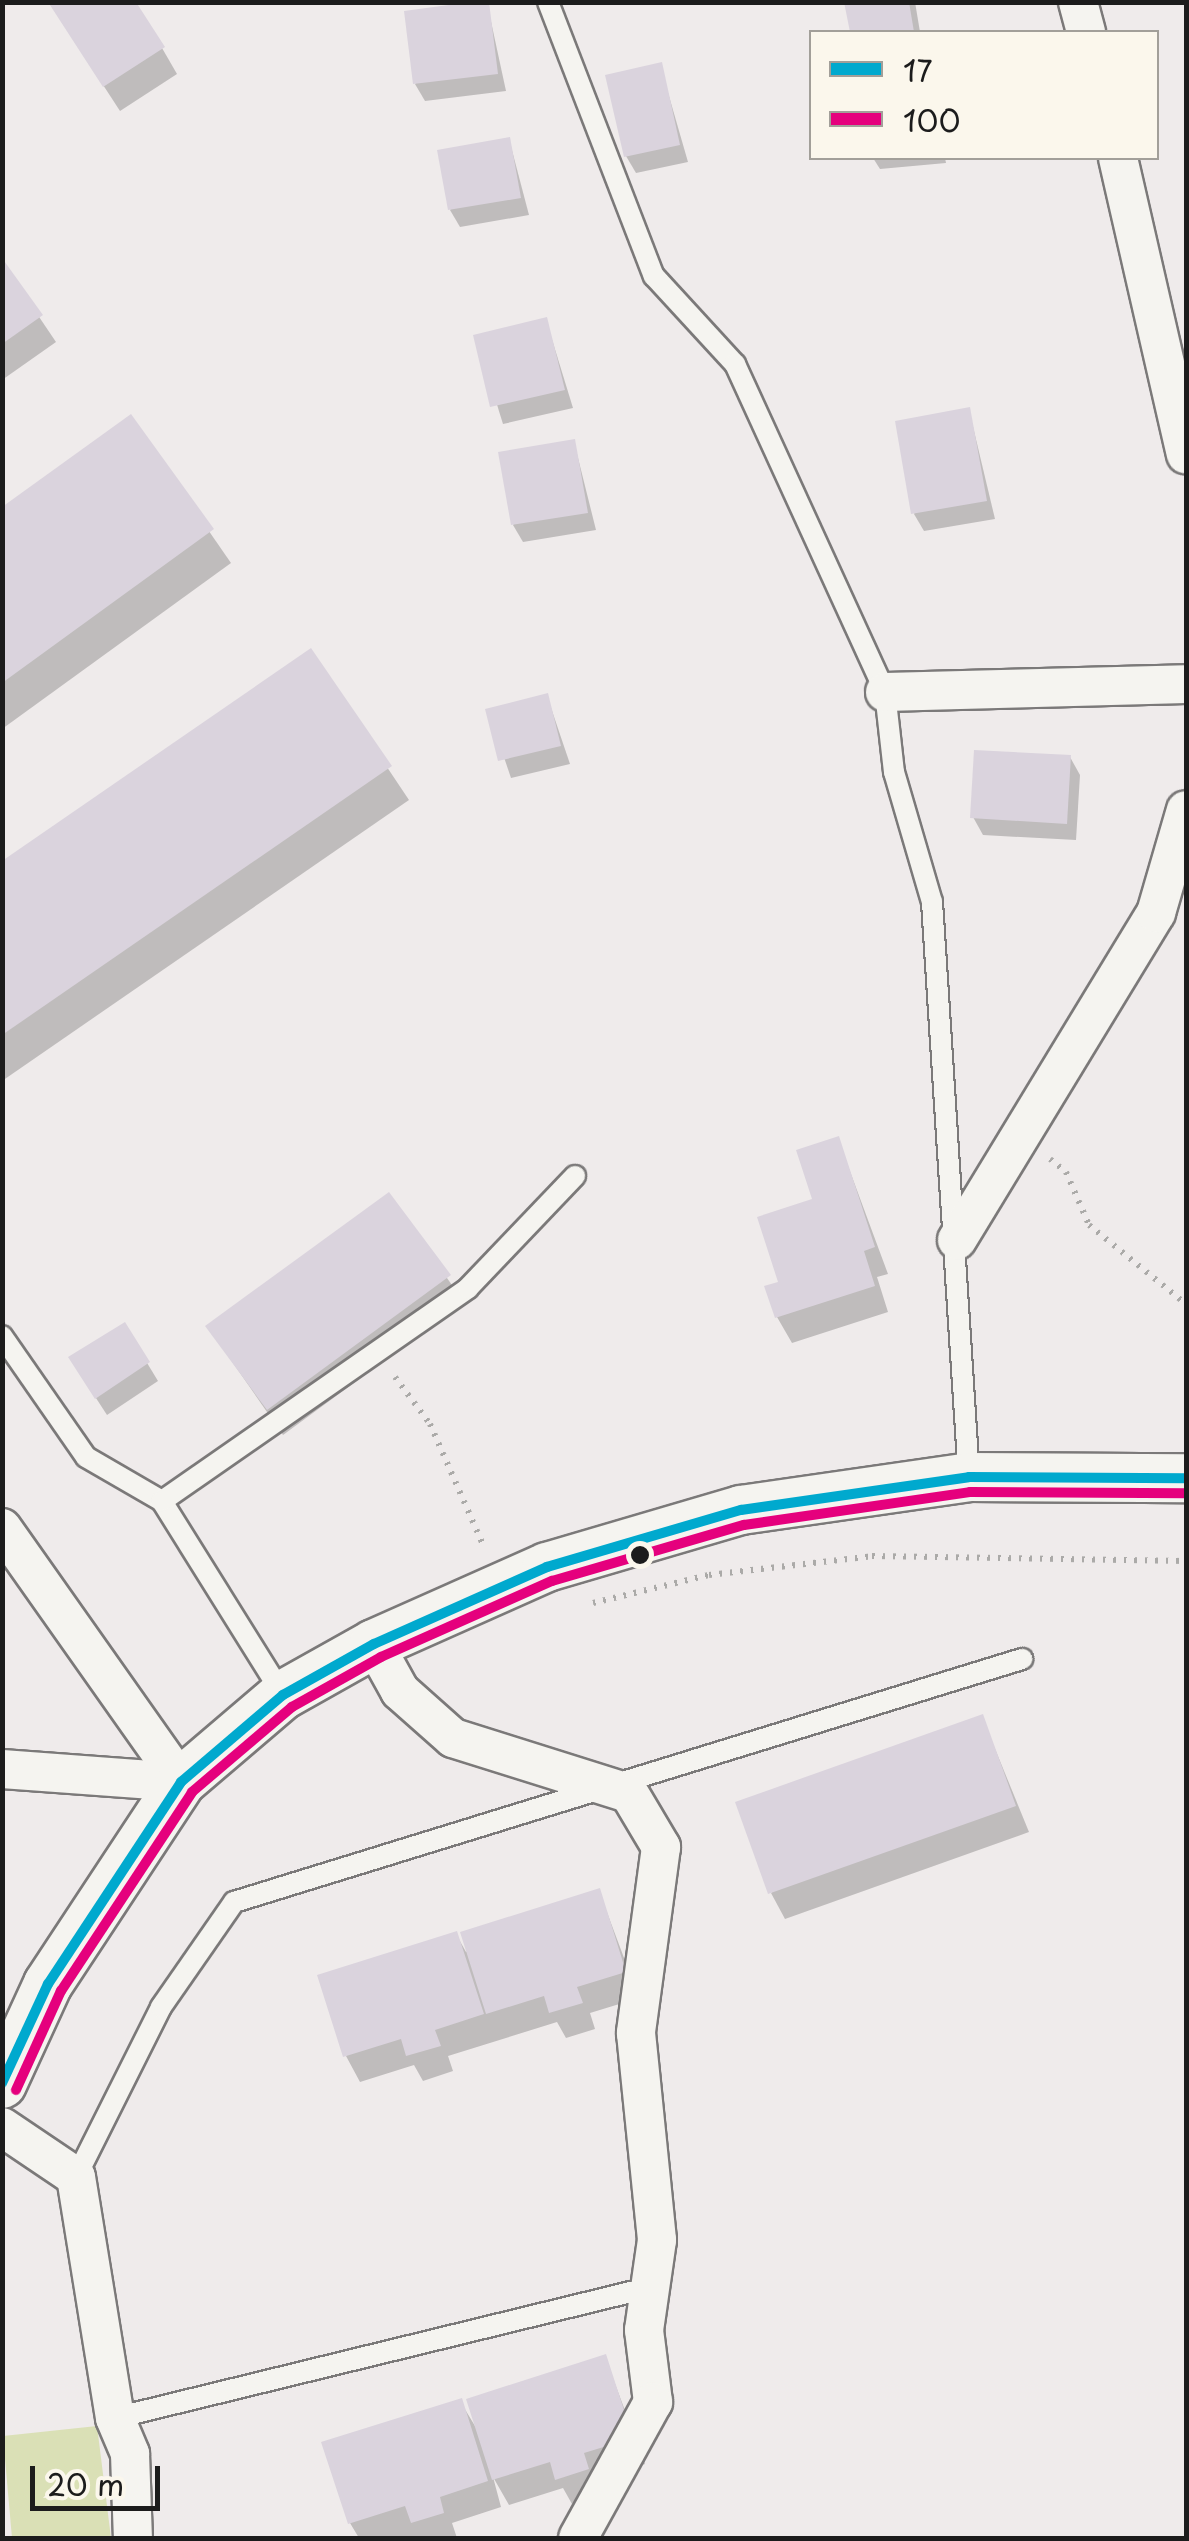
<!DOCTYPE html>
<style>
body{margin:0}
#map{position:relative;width:1189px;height:2541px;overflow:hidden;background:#efebeb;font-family:"Playpen Sans",sans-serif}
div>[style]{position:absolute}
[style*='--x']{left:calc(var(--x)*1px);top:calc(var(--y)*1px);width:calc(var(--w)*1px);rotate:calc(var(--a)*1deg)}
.green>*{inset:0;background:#dae0b6}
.shadow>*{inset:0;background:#0003}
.building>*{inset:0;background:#dad3dd}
.path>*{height:6px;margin-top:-3px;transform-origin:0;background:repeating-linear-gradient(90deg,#abaaa8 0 2.5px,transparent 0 10.5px)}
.roads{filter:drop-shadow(2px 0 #7b7979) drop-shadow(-2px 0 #7b7979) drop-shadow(0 2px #7b7979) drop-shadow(0 -2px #7b7979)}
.service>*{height:20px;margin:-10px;padding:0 10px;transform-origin:10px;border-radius:10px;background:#f5f4f0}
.minor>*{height:38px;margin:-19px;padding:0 19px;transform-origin:19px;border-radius:19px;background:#f5f4f0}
.tertiary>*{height:48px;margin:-24px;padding:0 24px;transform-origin:24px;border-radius:24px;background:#f5f4f0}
.bus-1>*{height:10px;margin:-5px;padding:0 5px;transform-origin:5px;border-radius:5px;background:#00a9ce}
.bus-2>*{height:10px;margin:-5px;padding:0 5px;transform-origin:5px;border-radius:5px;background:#e5007d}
.dots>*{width:28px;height:28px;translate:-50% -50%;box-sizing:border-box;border:5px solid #fbf7ec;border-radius:50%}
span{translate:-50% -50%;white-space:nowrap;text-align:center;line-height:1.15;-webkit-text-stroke:8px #fbf7ec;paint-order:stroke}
.frame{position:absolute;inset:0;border:5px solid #1c1c1c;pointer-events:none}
.legend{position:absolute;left:809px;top:30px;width:350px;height:130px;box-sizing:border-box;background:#fbf7ec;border:2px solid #a29f99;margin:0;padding:12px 18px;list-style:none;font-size:30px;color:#1c1c1c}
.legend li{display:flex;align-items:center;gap:20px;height:50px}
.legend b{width:50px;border:2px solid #a29f99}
.scale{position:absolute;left:30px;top:2466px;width:130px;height:45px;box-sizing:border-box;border:5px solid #1c1c1c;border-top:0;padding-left:12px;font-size:30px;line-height:35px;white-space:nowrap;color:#1c1c1c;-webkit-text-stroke:8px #fbf7ec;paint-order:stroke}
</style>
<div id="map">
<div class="green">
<i style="clip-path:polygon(97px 2426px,111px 2538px,12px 2538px,3px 2436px)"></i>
</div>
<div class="shadow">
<i style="clip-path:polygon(49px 2px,162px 48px,177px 74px,120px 111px)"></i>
<i style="clip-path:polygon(847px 2px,915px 2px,920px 32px,852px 32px)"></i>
<i style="clip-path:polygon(487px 3px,506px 91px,425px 101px,415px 84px)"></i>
<i style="clip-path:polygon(660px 65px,688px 162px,636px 173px,626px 156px)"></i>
<i style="clip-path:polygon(509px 139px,529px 215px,460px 227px,450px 210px)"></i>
<i style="clip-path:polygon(873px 158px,945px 158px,946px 163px,880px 169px)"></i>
<i style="clip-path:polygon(2px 262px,56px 342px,2px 380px)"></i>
<i style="clip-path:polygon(546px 320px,573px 408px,503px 424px,476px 337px)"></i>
<i style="clip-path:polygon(969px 410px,995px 519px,924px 531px,914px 514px)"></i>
<i style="clip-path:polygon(130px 417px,231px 563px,2px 729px,2px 510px)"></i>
<i style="clip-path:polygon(574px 442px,596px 530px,523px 542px,513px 525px)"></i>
<i style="clip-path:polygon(310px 652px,409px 800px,2px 1081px,2px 864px)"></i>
<i style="clip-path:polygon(547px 696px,570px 764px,511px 778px,488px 710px)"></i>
<i style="clip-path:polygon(1070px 757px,1080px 775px,1076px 840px,983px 835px,973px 817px)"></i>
<i style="clip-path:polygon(838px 1139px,888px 1274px,877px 1277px,888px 1312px,792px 1343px,777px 1317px)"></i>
<i style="clip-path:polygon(388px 1195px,464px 1302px,283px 1435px,208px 1327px)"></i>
<i style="clip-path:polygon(124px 1325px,158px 1381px,107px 1415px,81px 1375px)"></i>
<i style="clip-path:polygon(982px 1717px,1029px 1832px,785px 1919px,771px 1893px)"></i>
<i style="clip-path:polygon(599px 1891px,639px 1998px,590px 2013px,595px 2029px,566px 2038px,557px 2022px,448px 2056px,453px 2071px,423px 2081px,414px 2065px,360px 2082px,346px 2056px,456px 1934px,466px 1952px)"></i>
<i style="clip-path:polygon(605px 2357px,645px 2464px,597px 2479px,602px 2495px,572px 2504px,563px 2488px,509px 2505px,493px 2477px,501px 2507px,452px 2523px,457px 2538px,359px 2538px,350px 2523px,460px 2401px,475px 2426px)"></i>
</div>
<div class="building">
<i style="clip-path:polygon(48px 2px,136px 2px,165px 47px,103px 87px)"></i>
<i style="clip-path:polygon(471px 2px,489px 2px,498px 74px,413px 84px,404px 11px)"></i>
<i style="clip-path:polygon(844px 2px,909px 2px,914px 32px,850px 32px)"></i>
<i style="clip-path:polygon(662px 62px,680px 145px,624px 157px,605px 75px)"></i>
<i style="clip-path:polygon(510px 137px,521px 198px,448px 210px,437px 150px)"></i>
<i style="clip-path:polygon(2px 258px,43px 315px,2px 344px)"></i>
<i style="clip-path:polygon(547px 317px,565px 390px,490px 407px,473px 335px)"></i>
<i style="clip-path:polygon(970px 407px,987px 501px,911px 514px,895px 421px)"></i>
<i style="clip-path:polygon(131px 414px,214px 529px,2px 683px,2px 507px)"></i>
<i style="clip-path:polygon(575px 439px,588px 513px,511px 525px,498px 452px)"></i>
<i style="clip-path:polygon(311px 648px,392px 766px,2px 1035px,2px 861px)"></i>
<i style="clip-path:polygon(548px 693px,561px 746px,498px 761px,485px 709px)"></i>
<i style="clip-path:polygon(974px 750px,1071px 755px,1067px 824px,970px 818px)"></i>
<i style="clip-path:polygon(839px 1136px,875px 1247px,864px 1251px,875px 1286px,775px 1318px,764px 1286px,778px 1282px,757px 1217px,812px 1199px,796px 1150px)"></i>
<i style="clip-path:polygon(389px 1192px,451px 1275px,267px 1410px,205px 1326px)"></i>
<i style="clip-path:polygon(125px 1322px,150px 1362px,95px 1399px,68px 1357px)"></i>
<i style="clip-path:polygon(983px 1714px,1016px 1806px,768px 1894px,735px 1802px)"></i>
<i style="clip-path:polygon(600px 1888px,626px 1972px,577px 1987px,583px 2003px,549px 2013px,544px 1996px,486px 2014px,460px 1932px)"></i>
<i style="clip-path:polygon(457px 1931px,484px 2014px,435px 2030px,441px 2046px,406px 2056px,401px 2039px,343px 2057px,317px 1975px)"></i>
<i style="clip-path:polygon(606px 2354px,633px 2438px,584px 2453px,589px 2469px,555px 2480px,550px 2462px,492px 2480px,466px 2399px)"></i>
<i style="clip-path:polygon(462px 2398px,488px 2481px,440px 2497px,444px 2513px,411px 2523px,405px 2506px,348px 2524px,321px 2442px)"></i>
</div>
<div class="path">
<i style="--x:1050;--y:1159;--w:21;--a:39"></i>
<i style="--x:1066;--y:1172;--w:58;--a:66.5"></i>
<i style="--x:1089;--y:1225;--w:125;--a:39.2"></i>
<i style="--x:395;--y:1377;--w:59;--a:53.3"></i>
<i style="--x:430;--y:1424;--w:134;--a:66.3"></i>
<i style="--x:593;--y:1603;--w:119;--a:-13.6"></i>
<i style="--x:709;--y:1575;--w:164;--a:-6.6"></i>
<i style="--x:872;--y:1556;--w:314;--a:0.9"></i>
</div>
<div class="roads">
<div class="service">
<i style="--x:548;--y:2;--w:294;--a:68.9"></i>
<i style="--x:654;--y:276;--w:120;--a:47.4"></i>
<i style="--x:735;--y:364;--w:361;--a:65.4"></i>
<i style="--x:885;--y:692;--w:81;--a:83.6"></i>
<i style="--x:894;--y:772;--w:135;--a:73.7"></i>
<i style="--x:932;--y:902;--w:576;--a:86.32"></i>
<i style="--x:2;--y:1336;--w:147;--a:55.2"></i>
<i style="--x:86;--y:1457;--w:88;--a:30.1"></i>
<i style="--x:283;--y:1695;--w:229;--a:-122"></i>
<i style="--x:162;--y:1501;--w:373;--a:-34.8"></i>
<i style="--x:468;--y:1288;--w:155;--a:-46.3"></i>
<i style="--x:76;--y:2177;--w:190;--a:-63.4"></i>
<i style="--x:161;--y:2007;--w:128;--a:-55.2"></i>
<i style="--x:234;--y:1902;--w:825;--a:-17.14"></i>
<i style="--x:115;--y:2418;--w:552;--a:-13.73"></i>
</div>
<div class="minor">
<i style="--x:1078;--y:2;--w:31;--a:75"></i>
<i style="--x:1118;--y:158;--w:304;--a:77.1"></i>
<i style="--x:885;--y:692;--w:301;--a:-1.5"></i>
<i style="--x:957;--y:1240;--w:383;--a:-58.7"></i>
<i style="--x:1156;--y:913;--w:107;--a:-73.8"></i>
<i style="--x:2;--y:1528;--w:311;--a:54.8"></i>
<i style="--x:374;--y:1644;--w:54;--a:61"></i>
<i style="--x:400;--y:1691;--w:71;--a:41.6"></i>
<i style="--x:453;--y:1738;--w:184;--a:17.4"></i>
<i style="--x:629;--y:1793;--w:63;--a:59.3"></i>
<i style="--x:661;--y:1847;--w:188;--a:97.7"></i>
<i style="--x:636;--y:2033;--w:208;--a:84.2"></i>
<i style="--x:657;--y:2240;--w:91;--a:98.2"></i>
<i style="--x:644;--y:2330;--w:73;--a:82.9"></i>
<i style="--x:653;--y:2402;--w:155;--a:118.9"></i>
<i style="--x:2;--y:1769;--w:179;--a:4.2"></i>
<i style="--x:2;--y:2127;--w:89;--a:34"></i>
<i style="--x:76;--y:2177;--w:244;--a:80.8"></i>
<i style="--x:115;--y:2418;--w:39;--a:67"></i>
<i style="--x:130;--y:2454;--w:84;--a:88"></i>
</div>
<div class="tertiary">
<i style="--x:2;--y:2084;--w:110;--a:-65.3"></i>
<i style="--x:48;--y:1984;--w:242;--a:-56.6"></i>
<i style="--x:181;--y:1782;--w:134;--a:-40.5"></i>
<i style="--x:283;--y:1695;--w:104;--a:-29.3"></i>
<i style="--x:374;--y:1644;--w:189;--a:-24"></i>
<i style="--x:547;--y:1567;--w:202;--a:-16.4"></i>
<i style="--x:741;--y:1510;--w:230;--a:-8.2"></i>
<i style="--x:969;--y:1477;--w:217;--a:0.3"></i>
</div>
</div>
<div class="bus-1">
<i style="--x:2;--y:2083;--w:109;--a:-65.1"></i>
<i style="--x:48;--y:1984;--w:242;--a:-56.6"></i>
<i style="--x:181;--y:1782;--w:134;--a:-40.5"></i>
<i style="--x:283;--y:1695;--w:104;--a:-29.3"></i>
<i style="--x:374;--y:1644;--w:189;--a:-24"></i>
<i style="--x:547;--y:1567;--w:202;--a:-16.4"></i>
<i style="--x:741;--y:1510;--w:230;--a:-8.2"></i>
<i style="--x:969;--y:1477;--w:217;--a:0.3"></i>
</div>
<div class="bus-2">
<i style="--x:16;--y:2090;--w:109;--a:-65.6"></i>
<i style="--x:61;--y:1991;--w:238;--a:-56.6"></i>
<i style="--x:192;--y:1792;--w:131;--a:-40.4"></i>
<i style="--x:292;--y:1707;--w:102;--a:-29.3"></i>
<i style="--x:381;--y:1657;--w:187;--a:-24"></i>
<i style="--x:552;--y:1581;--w:200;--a:-16.3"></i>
<i style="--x:744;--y:1525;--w:228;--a:-8.3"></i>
<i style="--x:970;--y:1492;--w:216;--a:0.3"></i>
</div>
<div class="dots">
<i style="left:640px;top:1555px;background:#1c1c1c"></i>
</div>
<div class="frame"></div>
<ul class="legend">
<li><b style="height:12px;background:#00a9ce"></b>17</li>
<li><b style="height:12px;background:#e5007d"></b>100</li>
</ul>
<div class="scale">20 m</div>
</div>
